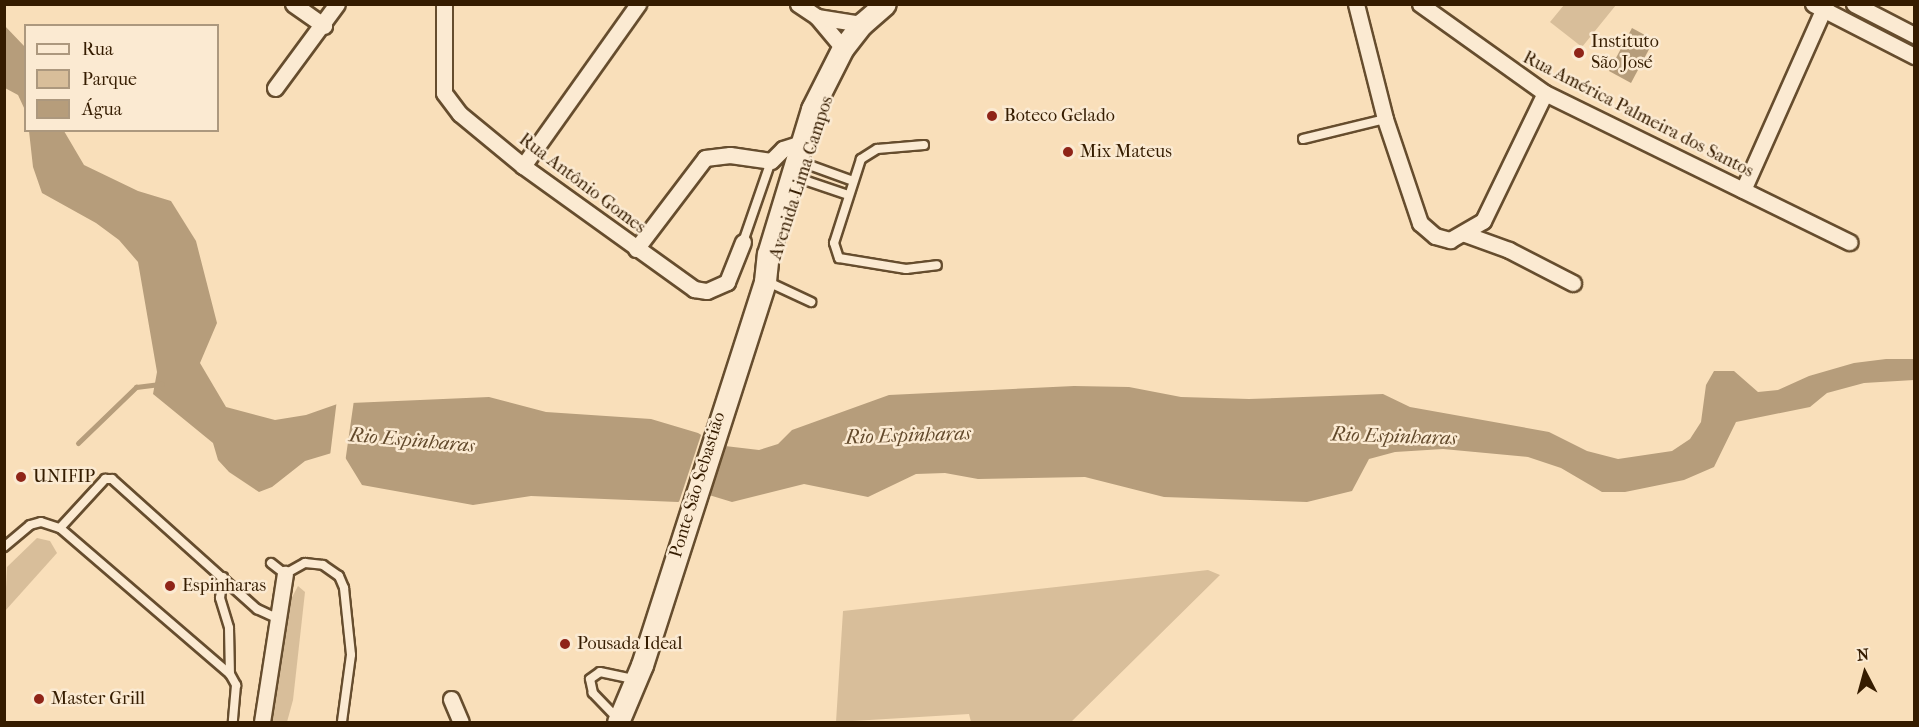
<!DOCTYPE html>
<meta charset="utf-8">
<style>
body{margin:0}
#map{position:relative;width:1919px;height:727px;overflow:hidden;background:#f9dfba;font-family:"IM FELL French Canon",serif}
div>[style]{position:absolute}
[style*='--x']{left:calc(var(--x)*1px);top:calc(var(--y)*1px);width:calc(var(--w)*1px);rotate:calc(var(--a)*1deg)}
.green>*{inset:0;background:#d8be9a}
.water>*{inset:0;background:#b69d7b}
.pier>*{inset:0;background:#f9dfba}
.stream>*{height:5px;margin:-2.5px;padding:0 2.5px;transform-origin:2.5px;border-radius:2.5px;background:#b69d7b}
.roads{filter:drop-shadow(2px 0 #664d2e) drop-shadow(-2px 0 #664d2e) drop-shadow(0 2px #664d2e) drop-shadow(0 -2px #664d2e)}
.service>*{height:8px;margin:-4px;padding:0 4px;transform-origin:4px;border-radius:4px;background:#fbead2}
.minor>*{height:15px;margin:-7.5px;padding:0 7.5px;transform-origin:7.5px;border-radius:7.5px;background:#fbead2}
.secondary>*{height:21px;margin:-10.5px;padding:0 10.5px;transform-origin:10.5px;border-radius:10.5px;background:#fbead2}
.dots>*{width:16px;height:16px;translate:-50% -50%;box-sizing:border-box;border:3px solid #fbead2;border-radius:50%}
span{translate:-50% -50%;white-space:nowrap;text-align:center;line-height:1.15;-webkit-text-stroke:5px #fbead2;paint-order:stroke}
.poi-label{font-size:18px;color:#351c00}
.left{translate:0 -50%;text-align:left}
.street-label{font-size:18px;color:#351c00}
.water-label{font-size:20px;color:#62492b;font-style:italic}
.frame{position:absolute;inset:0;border:6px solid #351c00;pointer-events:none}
.legend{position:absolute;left:24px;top:24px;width:195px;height:108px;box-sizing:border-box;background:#fbead2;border:2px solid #ac987e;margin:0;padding:8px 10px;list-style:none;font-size:18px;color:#351c00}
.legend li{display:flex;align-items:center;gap:12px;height:30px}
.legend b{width:30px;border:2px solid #ac987e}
.north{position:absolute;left:1835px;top:643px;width:60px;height:60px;-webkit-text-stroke:4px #fbead2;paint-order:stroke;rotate:354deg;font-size:16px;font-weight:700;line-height:24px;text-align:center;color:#351c00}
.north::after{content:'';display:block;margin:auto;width:21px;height:27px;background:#351c00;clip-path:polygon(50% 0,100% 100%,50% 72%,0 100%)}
</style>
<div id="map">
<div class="green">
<i style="clip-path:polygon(1564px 5px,1564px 4px,1616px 5px,1582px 47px,1550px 22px)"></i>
<i style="clip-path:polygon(37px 538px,50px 541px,57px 553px,5px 611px,7px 567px)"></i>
<i style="clip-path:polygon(1208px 570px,1220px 575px,1071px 722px,971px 722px,969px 714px,836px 722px,843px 611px)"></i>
<i style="clip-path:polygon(298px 586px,305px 592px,293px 700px,287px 722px,271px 722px,290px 601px)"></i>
</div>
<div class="water">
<i style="clip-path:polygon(4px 25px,25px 47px,25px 110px,18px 95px,5px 88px)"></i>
<i style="clip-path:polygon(1632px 28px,1654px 40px,1631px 83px,1609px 71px)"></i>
<i style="clip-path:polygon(29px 131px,64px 131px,84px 165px,138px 191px,171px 201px,196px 241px,217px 323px,200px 363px,226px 407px,275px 420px,306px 415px,343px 402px,335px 452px,305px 461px,272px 487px,259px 492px,229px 472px,218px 460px,213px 443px,153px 394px,157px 372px,138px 262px,119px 240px,96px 223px,42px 193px,33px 167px)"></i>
<i style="clip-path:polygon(1886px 359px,1914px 359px,1914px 380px,1864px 383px,1827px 393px,1810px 407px,1736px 422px,1714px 467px,1684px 480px,1625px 492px,1602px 492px,1561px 468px,1528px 457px,1443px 449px,1395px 452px,1369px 459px,1352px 491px,1307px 502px,1164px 497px,1085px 477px,978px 479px,945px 473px,916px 474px,868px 497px,804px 484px,732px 502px,709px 495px,725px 446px,759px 450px,778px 444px,792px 430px,889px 395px,1074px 386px,1129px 387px,1181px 397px,1249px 399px,1383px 394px,1410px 407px,1549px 432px,1587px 451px,1618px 459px,1672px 451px,1690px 439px,1701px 422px,1706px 385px,1714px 371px,1734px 371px,1758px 392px,1778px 390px,1809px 376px,1854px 363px)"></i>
<i style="clip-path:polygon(489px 397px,546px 412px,651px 419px,698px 433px,711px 441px,694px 496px,678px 502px,531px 496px,473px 505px,362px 485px,343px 454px,351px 403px)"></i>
</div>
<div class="pier">
<i style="clip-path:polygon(337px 399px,354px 400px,345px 463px,337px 454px,330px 456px)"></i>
<i style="clip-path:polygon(702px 432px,726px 444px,709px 498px,678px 505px)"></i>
</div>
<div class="stream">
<i style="--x:78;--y:443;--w:81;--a:-44"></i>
<i style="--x:136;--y:387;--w:26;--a:-7"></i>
</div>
<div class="roads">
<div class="service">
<i style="--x:1303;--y:139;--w:84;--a:-13.7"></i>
<i style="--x:924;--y:145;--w:47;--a:175.1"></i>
<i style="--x:877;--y:149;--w:19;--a:148"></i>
<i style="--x:861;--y:159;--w:88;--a:107.8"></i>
<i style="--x:834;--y:243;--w:16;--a:72"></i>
<i style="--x:839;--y:258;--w:68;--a:9.3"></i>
<i style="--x:906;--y:269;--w:31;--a:-7"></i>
<i style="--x:809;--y:165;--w:47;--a:20"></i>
<i style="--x:804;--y:180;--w:46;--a:18.8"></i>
<i style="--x:743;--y:242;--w:86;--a:-70.9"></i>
<i style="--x:766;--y:281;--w:50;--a:25"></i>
<i style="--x:60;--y:528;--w:67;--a:-47.4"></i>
<i style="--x:105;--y:479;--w:7;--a:0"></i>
<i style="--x:112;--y:479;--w:195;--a:41.9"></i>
<i style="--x:257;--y:609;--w:23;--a:25"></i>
<i style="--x:4;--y:547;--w:34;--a:-40"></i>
<i style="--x:30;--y:525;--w:11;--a:-15"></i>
<i style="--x:41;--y:522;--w:20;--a:18"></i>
<i style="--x:60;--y:528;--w:224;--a:40.7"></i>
<i style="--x:230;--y:674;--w:13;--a:61"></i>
<i style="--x:236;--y:685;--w:37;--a:95"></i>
<i style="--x:271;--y:563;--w:18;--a:38"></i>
<i style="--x:285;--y:574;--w:23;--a:-29"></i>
<i style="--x:305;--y:563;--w:18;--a:6"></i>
<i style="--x:323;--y:565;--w:19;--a:35"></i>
<i style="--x:339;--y:576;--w:13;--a:67"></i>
<i style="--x:344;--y:588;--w:67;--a:84"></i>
<i style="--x:351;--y:655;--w:68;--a:97.7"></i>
<i style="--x:223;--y:577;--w:21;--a:98"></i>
<i style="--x:220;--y:598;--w:31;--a:73"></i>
<i style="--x:229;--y:628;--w:46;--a:88.8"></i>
<i style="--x:617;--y:718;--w:35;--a:-134"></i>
<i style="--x:593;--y:693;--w:14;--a:-102"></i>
<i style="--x:590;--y:679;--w:12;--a:-35"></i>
<i style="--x:600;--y:672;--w:35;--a:12"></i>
</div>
<div class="minor">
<i style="--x:293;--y:4;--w:38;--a:35"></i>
<i style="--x:444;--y:4;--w:89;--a:90"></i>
<i style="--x:444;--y:93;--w:26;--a:53"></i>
<i style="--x:460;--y:114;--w:82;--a:39.5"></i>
<i style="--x:523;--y:166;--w:211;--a:35.7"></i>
<i style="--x:694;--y:289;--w:13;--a:9"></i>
<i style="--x:707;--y:291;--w:22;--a:-24"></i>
<i style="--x:727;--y:282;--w:43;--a:-68.2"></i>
<i style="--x:798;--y:4;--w:23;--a:34"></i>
<i style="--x:817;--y:17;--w:40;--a:50"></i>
<i style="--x:1356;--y:4;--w:119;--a:75.8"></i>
<i style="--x:1385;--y:119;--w:110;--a:71.4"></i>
<i style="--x:1420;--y:223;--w:20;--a:41"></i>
<i style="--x:1435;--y:236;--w:16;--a:15"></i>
<i style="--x:1450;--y:240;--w:38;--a:-30"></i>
<i style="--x:1483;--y:221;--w:142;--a:-64.2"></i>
<i style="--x:1420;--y:4;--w:153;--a:35.5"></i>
<i style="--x:1545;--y:93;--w:339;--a:26.1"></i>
<i style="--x:1813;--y:4;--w:114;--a:27.2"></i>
<i style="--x:1854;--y:4;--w:68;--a:27.3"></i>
<i style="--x:817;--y:17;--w:46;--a:8.8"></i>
<i style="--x:275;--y:88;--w:104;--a:-53.6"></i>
<i style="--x:523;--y:166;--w:199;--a:-54.6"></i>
<i style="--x:1743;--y:190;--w:204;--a:-66"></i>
<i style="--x:1465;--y:234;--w:47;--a:20"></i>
<i style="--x:1509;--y:250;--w:72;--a:27.3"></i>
<i style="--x:636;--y:249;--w:114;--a:-52.8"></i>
<i style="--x:705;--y:158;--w:25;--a:-7"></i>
<i style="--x:730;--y:155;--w:41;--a:8.3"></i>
<i style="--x:771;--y:161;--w:17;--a:-45"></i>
<i style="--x:783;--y:149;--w:19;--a:-18"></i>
<i style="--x:451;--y:699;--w:25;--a:67"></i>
<i style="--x:262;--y:722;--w:150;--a:-81.2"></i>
</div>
<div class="secondary">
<i style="--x:618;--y:722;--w:62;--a:-67.2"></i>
<i style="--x:642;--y:665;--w:403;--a:-72.2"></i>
<i style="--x:765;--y:281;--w:27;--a:-84"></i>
<i style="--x:768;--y:254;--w:152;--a:-73.1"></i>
<i style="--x:812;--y:109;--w:68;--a:-63.1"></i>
<i style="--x:843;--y:48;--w:31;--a:-52"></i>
<i style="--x:862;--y:24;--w:30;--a:-41"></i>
</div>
</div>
<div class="dots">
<i style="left:1579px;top:53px;background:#8f2418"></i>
<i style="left:992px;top:116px;background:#8f2418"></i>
<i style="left:1068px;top:152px;background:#8f2418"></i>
<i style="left:21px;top:477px;background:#8f2418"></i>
<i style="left:170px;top:586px;background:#8f2418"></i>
<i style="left:565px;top:644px;background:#8f2418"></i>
<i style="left:39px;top:699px;background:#8f2418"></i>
</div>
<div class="poi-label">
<span class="left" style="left:1591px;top:53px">Instituto<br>São José</span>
<span class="left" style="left:1004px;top:116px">Boteco Gelado</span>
<span class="left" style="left:1080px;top:152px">Mix Mateus</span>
<span class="left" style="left:33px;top:477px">UNIFIP</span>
<span class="left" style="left:182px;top:586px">Espinharas</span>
<span class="left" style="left:577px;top:644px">Pousada Ideal</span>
<span class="left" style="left:51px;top:699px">Master Grill</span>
</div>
<div class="street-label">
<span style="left:1638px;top:115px;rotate:27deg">Rua América Palmeira dos Santos</span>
<span style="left:802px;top:178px;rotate:-72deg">Avenida Lima Campos</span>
<span style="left:582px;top:184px;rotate:37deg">Rua Antônio Gomes</span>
<span style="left:698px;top:485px;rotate:-73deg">Ponte São Sebastião</span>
</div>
<div class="water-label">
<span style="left:908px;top:435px;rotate:-2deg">Rio Espinharas</span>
<span style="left:1394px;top:436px;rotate:2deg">Rio Espinharas</span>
<span style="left:412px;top:440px;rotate:5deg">Rio Espinharas</span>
</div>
<div class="frame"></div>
<ul class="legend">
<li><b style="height:8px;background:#fbead2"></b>Rua</li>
<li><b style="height:16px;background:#d8be9a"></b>Parque</li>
<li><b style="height:16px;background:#b69d7b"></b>Água</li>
</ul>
<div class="north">N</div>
</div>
